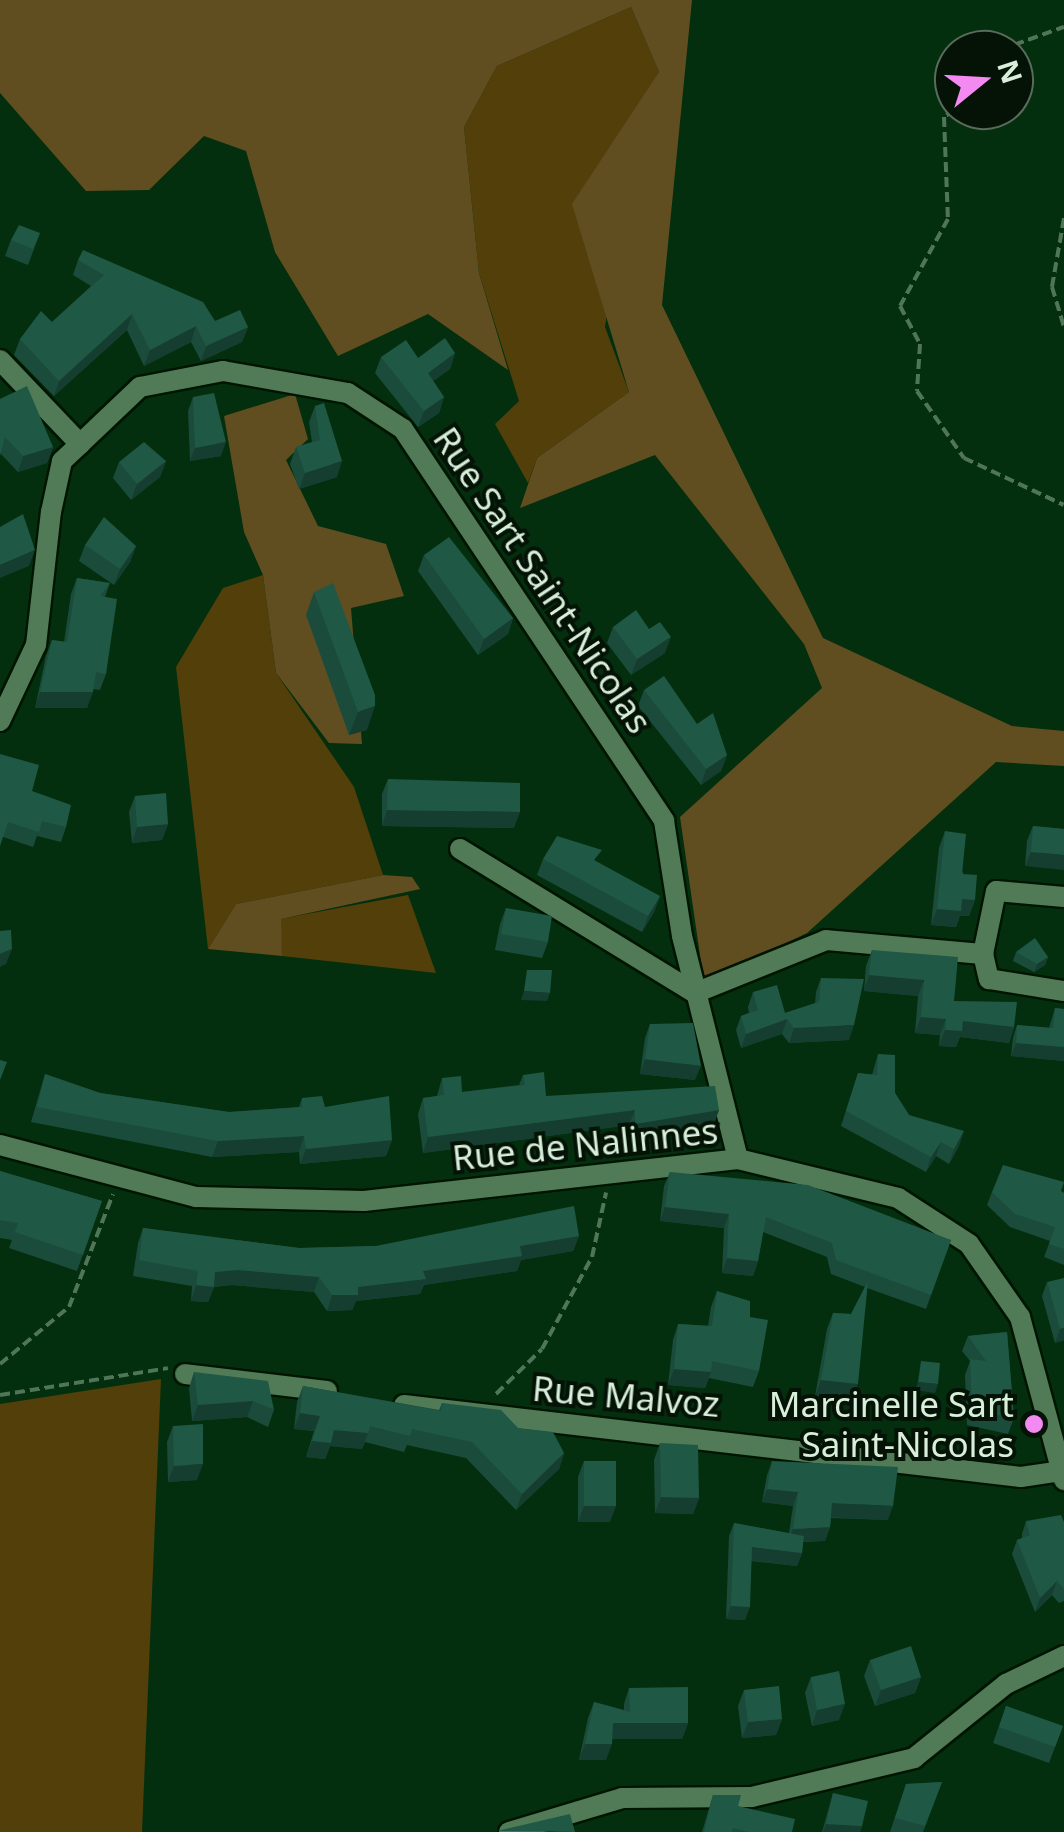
<!DOCTYPE html>
<style>
body{margin:0}
#map{position:relative;width:1064px;height:1832px;overflow:hidden;background:#032f0e;font-family:"Noto Sans",sans-serif}
div>[style]{position:absolute}
[style*='--x']{left:calc(var(--x)*1px);top:calc(var(--y)*1px);width:calc(var(--w)*1px);rotate:calc(var(--a)*1deg)}
.green>*{inset:0;background:#523f0a}
.forest>*{inset:0;background:#614e20}
.path>*{height:4px;margin-top:-2px;transform-origin:0;background:repeating-linear-gradient(90deg,#507558 0 10px,transparent 0 15px)}
.roads{filter:drop-shadow(2px 0 #001501) drop-shadow(-2px 0 #001501) drop-shadow(0 2px #001501) drop-shadow(0 -2px #001501)}
.minor>*{height:20px;margin:-10px;padding:0 10px;transform-origin:10px;border-radius:10px;background:#517b56}
.wall>*{inset:0;background:#1b4c3b}
.shaded-wall>*{inset:0;background:#163e30}
.building>*{inset:0;background:#1f5845}
.dots>*{width:28px;height:28px;translate:-50% -50%;box-sizing:border-box;border:5px solid #041306;border-radius:50%}
span{translate:-50% -50%;white-space:nowrap;text-align:center;line-height:1.15;-webkit-text-stroke:8px #041306;paint-order:stroke}
.street-label{font-size:35px;color:#d8efda}
.poi-label{font-size:35px;color:#d8efda}
.right{translate:-100% -50%;text-align:right}
.north{position:absolute;left:934px;top:30px;width:100px;height:100px;box-sizing:border-box;background:#041306;border:2px solid #596b5b;border-radius:50%;rotate:72deg;font-size:28px;font-weight:700;line-height:40px;text-align:center;color:#d8efda}
.north::after{content:'';display:block;margin:auto;width:35px;height:45px;background:#f38af2;clip-path:polygon(50% 0,100% 100%,50% 72%,0 100%)}
</style>
<div id="map">
<div class="green">
<i style="clip-path:polygon(631px 7px,659px 72px,637px 110px,605px 327px,629px 392px,537px 458px,528px 483px,495px 424px,519px 401px,479px 273px,464px 127px,497px 66px)"></i>
<i style="clip-path:polygon(263px 575px,276px 673px,354px 787px,383px 875px,236px 904px,208px 949px,176px 667px,223px 588px)"></i>
<i style="clip-path:polygon(408px 895px,436px 973px,282px 956px,280px 919px)"></i>
<i style="clip-path:polygon(161px 1379px,142px 1832px,0 1832px,0 1404px)"></i>
</div>
<div class="forest">
<i style="clip-path:polygon(0 0,692px 0,662px 305px,823px 638px,1012px 726px,1064px 731px,1064px 766px,996px 762px,807px 933px,704px 983px,680px 817px,822px 688px,804px 644px,655px 455px,520px 508px,537px 458px,629px 392px,572px 204px,659px 72px,631px 7px,497px 66px,464px 127px,479px 273px,508px 370px,428px 314px,338px 356px,275px 252px,246px 151px,204px 136px,149px 190px,86px 191px,0 93px)"></i>
<i style="clip-path:polygon(295px 394px,308px 439px,286px 460px,318px 526px,386px 544px,404px 596px,351px 608px,362px 744px,329px 743px,276px 673px,263px 575px,244px 532px,224px 416px)"></i>
<i style="clip-path:polygon(383px 875px,412px 877px,420px 889px,281px 919px,282px 956px,208px 949px,236px 904px)"></i>
</div>
<div class="path">
<i style="--x:1000;--y:50;--w:68;--a:-19.8"></i>
<i style="--x:955;--y:110;--w:13;--a:148"></i>
<i style="--x:944;--y:117;--w:102;--a:87.8"></i>
<i style="--x:948;--y:219;--w:99;--a:118.9"></i>
<i style="--x:900;--y:306;--w:43;--a:62.2"></i>
<i style="--x:920;--y:344;--w:47;--a:93.7"></i>
<i style="--x:917;--y:391;--w:82;--a:55"></i>
<i style="--x:964;--y:458;--w:110;--a:25.2"></i>
<i style="--x:1064;--y:218;--w:70;--a:99.9"></i>
<i style="--x:1052;--y:287;--w:42;--a:73.3"></i>
<i style="--x:0;--y:1364;--w:89;--a:-39.6"></i>
<i style="--x:69;--y:1307;--w:121;--a:-68.7"></i>
<i style="--x:496;--y:1394;--w:64;--a:-44.4"></i>
<i style="--x:542;--y:1349;--w:105;--a:-61.5"></i>
<i style="--x:592;--y:1257;--w:66;--a:-77.7"></i>
<i style="--x:0;--y:1395;--w:170;--a:-9.1"></i>
</div>
<div class="roads">
<div class="minor">
<i style="--x:0;--y:360;--w:116;--a:46.4"></i>
<i style="--x:0;--y:721;--w:84;--a:-64.7"></i>
<i style="--x:36;--y:645;--w:134;--a:-83.6"></i>
<i style="--x:51;--y:512;--w:52;--a:-77.8"></i>
<i style="--x:62;--y:461;--w:25;--a:-43"></i>
<i style="--x:80;--y:444;--w:83;--a:-43.5"></i>
<i style="--x:140;--y:387;--w:85;--a:-10.9"></i>
<i style="--x:223;--y:371;--w:127;--a:10"></i>
<i style="--x:348;--y:393;--w:66;--a:33.2"></i>
<i style="--x:403;--y:429;--w:471;--a:56.3"></i>
<i style="--x:664;--y:821;--w:116;--a:81.1"></i>
<i style="--x:682;--y:936;--w:230;--a:75.9"></i>
<i style="--x:460;--y:849;--w:276;--a:31.5"></i>
<i style="--x:695;--y:993;--w:141;--a:-22"></i>
<i style="--x:826;--y:940;--w:158;--a:5.1"></i>
<i style="--x:1064;--y:897;--w:68;--a:-175"></i>
<i style="--x:996;--y:891;--w:64;--a:101.7"></i>
<i style="--x:983;--y:954;--w:26;--a:77"></i>
<i style="--x:989;--y:979;--w:76;--a:9.1"></i>
<i style="--x:0;--y:1145;--w:203;--a:14.9"></i>
<i style="--x:196;--y:1197;--w:168;--a:1.4"></i>
<i style="--x:364;--y:1201;--w:376;--a:-6.4"></i>
<i style="--x:738;--y:1159;--w:165;--a:13.7"></i>
<i style="--x:898;--y:1198;--w:85;--a:32.9"></i>
<i style="--x:969;--y:1244;--w:89;--a:55.1"></i>
<i style="--x:1020;--y:1317;--w:169;--a:74.9"></i>
<i style="--x:185;--y:1374;--w:143;--a:6.8"></i>
<i style="--x:404;--y:1405;--w:621;--a:6.66"></i>
<i style="--x:1021;--y:1477;--w:40;--a:-8.5"></i>
<i style="--x:509;--y:1832;--w:118;--a:-16.7"></i>
<i style="--x:622;--y:1798;--w:130;--a:-0.4"></i>
<i style="--x:752;--y:1797;--w:167;--a:-13.5"></i>
<i style="--x:914;--y:1758;--w:118;--a:-38.8"></i>
<i style="--x:1006;--y:1684;--w:64;--a:-25.8"></i>
</div>
</div>
<div class="wall">
<i style="clip-path:polygon(40px 233px,28px 265px,5px 256px,11px 240px)"></i>
<i style="clip-path:polygon(78px 260px,215px 321px,248px 327px,242px 342px,201px 361px,191px 342px,144px 366px,127px 330px,54px 396px,14px 355px,20px 339px,52px 322px,91px 286px,73px 275px)"></i>
<i style="clip-path:polygon(455px 353px,450px 369px,433px 381px,444px 397px,439px 413px,418px 427px,375px 373px,381px 357px,418px 358px)"></i>
<i style="clip-path:polygon(193px 397px,221px 456px,190px 461px,188px 411px)"></i>
<i style="clip-path:polygon(0 399px,53px 447px,47px 463px,18px 472px,1px 454px)"></i>
<i style="clip-path:polygon(315px 406px,337px 477px,299px 489px,290px 464px,296px 447px,312px 442px,309px 422px)"></i>
<i style="clip-path:polygon(166px 461px,160px 477px,131px 500px,113px 478px,119px 462px)"></i>
<i style="clip-path:polygon(85px 545px,136px 546px,130px 562px,114px 585px,79px 561px)"></i>
<i style="clip-path:polygon(424px 555px,513px 618px,508px 634px,478px 655px,418px 571px)"></i>
<i style="clip-path:polygon(77px 578px,110px 583px,105px 597px,106px 674px,100px 690px,93px 689px,87px 708px,35px 708px,46px 656px,52px 640px,64px 642px,71px 594px)"></i>
<i style="clip-path:polygon(314px 592px,367px 730px,349px 735px,306px 615px)"></i>
<i style="clip-path:polygon(613px 627px,649px 629px,665px 653px,631px 675px,607px 643px)"></i>
<i style="clip-path:polygon(644px 690px,697px 724px,727px 755px,721px 771px,701px 785px,638px 706px)"></i>
<i style="clip-path:polygon(0 754px,32px 791px,66px 827px,61px 842px,37px 836px,33px 847px,3px 837px)"></i>
<i style="clip-path:polygon(388px 779px,514px 828px,382px 826px,382px 794px)"></i>
<i style="clip-path:polygon(135px 796px,168px 824px,162px 840px,132px 843px,129px 812px)"></i>
<i style="clip-path:polygon(1033px 826px,1064px 829px,1025px 866px,1027px 841px)"></i>
<i style="clip-path:polygon(945px 831px,975px 900px,969px 916px,960px 916px,956px 927px,931px 925px,939px 848px)"></i>
<i style="clip-path:polygon(543px 859px,660px 896px,654px 912px,642px 932px,537px 875px)"></i>
<i style="clip-path:polygon(506px 908px,548px 942px,542px 958px,495px 950px,500px 924px)"></i>
<i style="clip-path:polygon(872px 950px,954px 1001px,1014px 1027px,1009px 1043px,960px 1037px,956px 1047px,939px 1046px,940px 1035px,915px 1033px,918px 996px,864px 991px,866px 966px)"></i>
<i style="clip-path:polygon(1016px 952px,1048px 957px,1045px 965px,1034px 972px,1013px 961px)"></i>
<i style="clip-path:polygon(821px 978px,849px 1040px,789px 1043px,782px 1034px,741px 1048px,736px 1030px,741px 1016px,749px 1013px,748px 1007px,753px 992px,785px 1013px,815px 1003px,816px 992px)"></i>
<i style="clip-path:polygon(1055px 1008px,1064px 1009px,1064px 1061px,1011px 1056px,1013px 1038px,1017px 1025px,1049px 1028px)"></i>
<i style="clip-path:polygon(650px 1024px,695px 1080px,640px 1074px,645px 1038px)"></i>
<i style="clip-path:polygon(878px 1054px,895px 1093px,909px 1115px,959px 1146px,949px 1164px,936px 1156px,926px 1172px,841px 1126px,858px 1073px,872px 1075px)"></i>
<i style="clip-path:polygon(45px 1074px,100px 1093px,229px 1112px,299px 1107px,302px 1098px,392px 1140px,386px 1156px,300px 1164px,299px 1152px,212px 1157px,31px 1122px)"></i>
<i style="clip-path:polygon(523px 1075px,546px 1096px,719px 1110px,713px 1126px,629px 1139px,629px 1125px,423px 1153px,418px 1114px,423px 1098px,437px 1096px,442px 1078px,462px 1092px,519px 1085px)"></i>
<i style="clip-path:polygon(0 1171px,102px 1201px,77px 1271px,9px 1248px,12px 1240px,0 1238px)"></i>
<i style="clip-path:polygon(670px 1172px,951px 1240px,926px 1309px,867px 1288px,852px 1400px,815px 1396px,827px 1329px,833px 1313px,851px 1314px,865px 1287px,831px 1274px,827px 1257px,763px 1232px,758px 1261px,753px 1276px,722px 1273px,724px 1228px,660px 1221px,664px 1186px)"></i>
<i style="clip-path:polygon(1061px 1191px,1064px 1193px,1064px 1265px,1044px 1257px,1050px 1241px,1010px 1227px,987px 1205px,992px 1192px)"></i>
<i style="clip-path:polygon(143px 1228px,299px 1248px,376px 1246px,579px 1236px,573px 1251px,521px 1260px,517px 1271px,424px 1285px,420px 1294px,356px 1301px,352px 1310px,327px 1311px,314px 1292px,232px 1285px,214px 1287px,208px 1302px,191px 1301px,192px 1286px,133px 1276px,138px 1243px)"></i>
<i style="clip-path:polygon(1047px 1282px,1064px 1340px,1055px 1343px,1042px 1296px)"></i>
<i style="clip-path:polygon(717px 1291px,750px 1317px,759px 1371px,753px 1387px,709px 1378px,705px 1388px,668px 1385px,673px 1340px,678px 1324px,708px 1326px,711px 1307px)"></i>
<i style="clip-path:polygon(1007px 1332px,1014px 1418px,1008px 1434px,967px 1425px,965px 1375px,970px 1361px,962px 1351px,968px 1336px)"></i>
<i style="clip-path:polygon(194px 1372px,274px 1410px,268px 1427px,247px 1417px,192px 1421px,189px 1388px)"></i>
<i style="clip-path:polygon(303px 1386px,439px 1410px,442px 1403px,518px 1428px,564px 1453px,559px 1469px,516px 1510px,466px 1458px,407px 1445px,404px 1452px,365px 1442px,362px 1449px,330px 1446px,325px 1459px,306px 1457px,314px 1431px,294px 1429px,297px 1402px)"></i>
<i style="clip-path:polygon(173px 1426px,197px 1480px,168px 1482px,167px 1442px)"></i>
<i style="clip-path:polygon(660px 1443px,699px 1498px,693px 1514px,655px 1513px,654px 1460px)"></i>
<i style="clip-path:polygon(584px 1461px,610px 1522px,578px 1522px,578px 1477px)"></i>
<i style="clip-path:polygon(772px 1461px,888px 1520px,831px 1518px,830px 1527px,825px 1541px,803px 1542px,802px 1553px,797px 1566px,751px 1561px,745px 1620px,726px 1619px,729px 1536px,734px 1523px,789px 1533px,793px 1506px,762px 1502px,767px 1475px)"></i>
<i style="clip-path:polygon(1026px 1521px,1064px 1522px,1064px 1601px,1059px 1603px,1052px 1595px,1035px 1612px,1012px 1554px,1017px 1540px,1022px 1538px,1022px 1534px)"></i>
<i style="clip-path:polygon(870px 1660px,921px 1677px,915px 1693px,875px 1706px,864px 1676px)"></i>
<i style="clip-path:polygon(811px 1677px,839px 1720px,812px 1726px,805px 1693px)"></i>
<i style="clip-path:polygon(629px 1688px,688px 1723px,682px 1739px,612px 1739px,606px 1760px,579px 1760px,588px 1718px,594px 1702px,624px 1710px,624px 1704px)"></i>
<i style="clip-path:polygon(744px 1690px,782px 1719px,776px 1735px,742px 1738px,738px 1706px)"></i>
<i style="clip-path:polygon(1006px 1706px,1063px 1726px,1049px 1763px,993px 1743px)"></i>
<i style="clip-path:polygon(942px 1782px,923px 1832px,890px 1832px,906px 1784px)"></i>
<i style="clip-path:polygon(833px 1793px,862px 1826px,860px 1832px,822px 1832px)"></i>
<i style="clip-path:polygon(713px 1795px,738px 1806px,792px 1832px,702px 1832px)"></i>
</div>
<div class="shaded-wall">
<i style="clip-path:polygon(132px 314px,127px 330px,54px 396px,59px 381px)"></i>
<i style="clip-path:polygon(196px 326px,191px 342px,144px 366px,150px 350px)"></i>
<i style="clip-path:polygon(248px 327px,242px 342px,201px 361px,206px 346px)"></i>
<i style="clip-path:polygon(455px 353px,450px 369px,422px 389px,428px 373px)"></i>
<i style="clip-path:polygon(444px 397px,439px 413px,418px 427px,424px 411px)"></i>
<i style="clip-path:polygon(226px 442px,221px 456px,190px 461px,195px 448px)"></i>
<i style="clip-path:polygon(53px 447px,47px 463px,18px 472px,23px 456px)"></i>
<i style="clip-path:polygon(166px 461px,160px 477px,131px 500px,137px 484px)"></i>
<i style="clip-path:polygon(342px 461px,337px 477px,299px 489px,305px 473px)"></i>
<i style="clip-path:polygon(136px 546px,130px 562px,114px 585px,120px 569px)"></i>
<i style="clip-path:polygon(35px 550px,29px 566px,0 578px,0 565px)"></i>
<i style="clip-path:polygon(513px 618px,508px 634px,478px 655px,484px 639px)"></i>
<i style="clip-path:polygon(671px 637px,665px 653px,631px 675px,637px 659px)"></i>
<i style="clip-path:polygon(40px 692px,93px 692px,87px 708px,35px 708px)"></i>
<i style="clip-path:polygon(375px 706px,367px 730px,349px 735px,358px 712px)"></i>
<i style="clip-path:polygon(727px 755px,721px 771px,701px 785px,706px 769px)"></i>
<i style="clip-path:polygon(387px 810px,520px 812px,514px 828px,382px 826px)"></i>
<i style="clip-path:polygon(168px 824px,162px 840px,132px 843px,137px 827px)"></i>
<i style="clip-path:polygon(1031px 852px,1064px 855px,1064px 870px,1025px 866px)"></i>
<i style="clip-path:polygon(660px 896px,654px 912px,642px 932px,648px 916px)"></i>
<i style="clip-path:polygon(962px 899px,975px 900px,969px 916px,960px 916px,956px 927px,931px 925px,937px 909px)"></i>
<i style="clip-path:polygon(12px 949px,6px 964px,0 967px,0 954px)"></i>
<i style="clip-path:polygon(1048px 957px,1045px 965px,1034px 972px,1037px 964px)"></i>
<i style="clip-path:polygon(869px 975px,924px 980px,918px 996px,864px 991px)"></i>
<i style="clip-path:polygon(524px 991px,550px 993px,547px 1001px,521px 1000px)"></i>
<i style="clip-path:polygon(921px 1017px,946px 1019px,940px 1035px,915px 1033px)"></i>
<i style="clip-path:polygon(787px 1019px,782px 1034px,741px 1048px,746px 1034px)"></i>
<i style="clip-path:polygon(963px 1021px,1014px 1027px,1009px 1043px,960px 1037px,956px 1047px,939px 1046px,945px 1030px)"></i>
<i style="clip-path:polygon(854px 1025px,849px 1040px,789px 1043px,794px 1028px)"></i>
<i style="clip-path:polygon(1016px 1043px,1064px 1047px,1064px 1061px,1011px 1056px)"></i>
<i style="clip-path:polygon(645px 1059px,701px 1066px,695px 1080px,640px 1074px)"></i>
<i style="clip-path:polygon(635px 1110px,629px 1125px,423px 1153px,428px 1137px)"></i>
<i style="clip-path:polygon(719px 1110px,713px 1126px,629px 1139px,635px 1124px)"></i>
<i style="clip-path:polygon(964px 1131px,959px 1146px,949px 1164px,954px 1149px)"></i>
<i style="clip-path:polygon(304px 1136px,299px 1152px,212px 1157px,218px 1141px)"></i>
<i style="clip-path:polygon(392px 1140px,386px 1156px,300px 1164px,306px 1149px)"></i>
<i style="clip-path:polygon(941px 1142px,936px 1156px,926px 1172px,931px 1157px)"></i>
<i style="clip-path:polygon(665px 1207px,729px 1214px,724px 1228px,660px 1221px)"></i>
<i style="clip-path:polygon(579px 1236px,573px 1251px,521px 1260px,517px 1271px,424px 1285px,420px 1294px,356px 1301px,352px 1310px,327px 1311px,332px 1295px,358px 1287px,520px 1246px)"></i>
<i style="clip-path:polygon(727px 1258px,758px 1261px,753px 1276px,722px 1273px)"></i>
<i style="clip-path:polygon(238px 1270px,319px 1277px,314px 1292px,232px 1285px,214px 1287px,208px 1302px,191px 1301px,196px 1285px,215px 1272px)"></i>
<i style="clip-path:polygon(1064px 1328px,1064px 1340px,1055px 1343px,1060px 1329px)"></i>
<i style="clip-path:polygon(674px 1369px,711px 1372px,705px 1388px,668px 1385px)"></i>
<i style="clip-path:polygon(821px 1380px,858px 1384px,852px 1400px,815px 1396px)"></i>
<i style="clip-path:polygon(918px 1382px,938px 1384px,935px 1393px,915px 1390px)"></i>
<i style="clip-path:polygon(253px 1401px,247px 1417px,192px 1421px,198px 1405px)"></i>
<i style="clip-path:polygon(300px 1413px,320px 1416px,314px 1431px,294px 1429px)"></i>
<i style="clip-path:polygon(334px 1430px,368px 1433px,362px 1449px,330px 1446px,325px 1459px,306px 1457px,312px 1441px)"></i>
<i style="clip-path:polygon(564px 1453px,559px 1469px,516px 1510px,522px 1494px)"></i>
<i style="clip-path:polygon(203px 1464px,197px 1480px,168px 1482px,174px 1466px)"></i>
<i style="clip-path:polygon(767px 1489px,798px 1492px,793px 1506px,762px 1502px)"></i>
<i style="clip-path:polygon(661px 1497px,699px 1498px,693px 1514px,655px 1513px)"></i>
<i style="clip-path:polygon(832px 1503px,893px 1506px,888px 1520px,826px 1517px)"></i>
<i style="clip-path:polygon(584px 1506px,616px 1506px,610px 1522px,578px 1522px)"></i>
<i style="clip-path:polygon(830px 1527px,825px 1541px,788px 1542px,793px 1529px)"></i>
<i style="clip-path:polygon(752px 1547px,802px 1553px,797px 1566px,747px 1560px)"></i>
<i style="clip-path:polygon(1057px 1581px,1052px 1595px,1035px 1612px,1040px 1598px)"></i>
<i style="clip-path:polygon(731px 1606px,750px 1607px,745px 1620px,726px 1619px)"></i>
<i style="clip-path:polygon(921px 1677px,915px 1693px,875px 1706px,881px 1690px)"></i>
<i style="clip-path:polygon(845px 1704px,839px 1720px,812px 1726px,817px 1710px)"></i>
<i style="clip-path:polygon(782px 1719px,776px 1735px,742px 1738px,748px 1722px)"></i>
<i style="clip-path:polygon(613px 1723px,688px 1723px,682px 1739px,607px 1739px)"></i>
<i style="clip-path:polygon(585px 1744px,612px 1744px,606px 1760px,579px 1760px)"></i>
<i style="clip-path:polygon(826px 1824px,862px 1826px,860px 1832px,823px 1832px)"></i>
</div>
<div class="building">
<i style="clip-path:polygon(19px 225px,40px 233px,33px 249px,11px 240px)"></i>
<i style="clip-path:polygon(83px 250px,203px 302px,215px 321px,240px 310px,248px 327px,206px 346px,196px 326px,150px 350px,132px 314px,59px 381px,20px 339px,41px 311px,52px 322px,104px 275px,78px 260px)"></i>
<i style="clip-path:polygon(445px 338px,455px 353px,428px 373px,444px 397px,424px 411px,381px 357px,406px 340px,418px 358px)"></i>
<i style="clip-path:polygon(27px 386px,53px 447px,23px 456px,5px 437px,0 456px,0 399px)"></i>
<i style="clip-path:polygon(214px 393px,226px 442px,195px 448px,193px 397px)"></i>
<i style="clip-path:polygon(324px 403px,342px 461px,305px 473px,296px 447px,320px 440px,315px 406px)"></i>
<i style="clip-path:polygon(144px 442px,166px 461px,137px 484px,119px 462px)"></i>
<i style="clip-path:polygon(23px 514px,35px 550px,0 565px,0 527px)"></i>
<i style="clip-path:polygon(104px 517px,136px 546px,120px 569px,85px 545px)"></i>
<i style="clip-path:polygon(449px 537px,513px 618px,484px 639px,424px 555px)"></i>
<i style="clip-path:polygon(77px 578px,110px 583px,100px 596px,117px 599px,106px 674px,96px 672px,93px 692px,40px 692px,52px 640px,67px 642px)"></i>
<i style="clip-path:polygon(333px 583px,375px 695px,375px 706px,358px 712px,314px 592px)"></i>
<i style="clip-path:polygon(636px 610px,649px 629px,660px 622px,671px 637px,637px 659px,613px 627px)"></i>
<i style="clip-path:polygon(664px 676px,697px 724px,713px 713px,727px 755px,706px 769px,644px 690px)"></i>
<i style="clip-path:polygon(0 754px,39px 765px,32px 791px,71px 805px,66px 827px,42px 821px,39px 832px,8px 822px,0 846px)"></i>
<i style="clip-path:polygon(388px 779px,520px 783px,520px 812px,387px 810px)"></i>
<i style="clip-path:polygon(166px 793px,168px 824px,137px 827px,135px 796px)"></i>
<i style="clip-path:polygon(1033px 826px,1064px 829px,1064px 855px,1031px 852px)"></i>
<i style="clip-path:polygon(945px 831px,966px 834px,962px 874px,977px 875px,975px 900px,962px 899px,961px 911px,937px 909px)"></i>
<i style="clip-path:polygon(557px 836px,602px 850px,594px 860px,660px 896px,648px 916px,543px 859px)"></i>
<i style="clip-path:polygon(506px 908px,552px 916px,548px 942px,501px 934px)"></i>
<i style="clip-path:polygon(11px 930px,12px 949px,0 954px,0 931px)"></i>
<i style="clip-path:polygon(1035px 938px,1048px 957px,1037px 964px,1016px 952px)"></i>
<i style="clip-path:polygon(872px 950px,958px 957px,954px 1001px,1017px 1002px,1014px 1027px,963px 1021px,962px 1031px,945px 1030px,946px 1019px,921px 1017px,924px 980px,869px 975px)"></i>
<i style="clip-path:polygon(527px 970px,552px 970px,550px 993px,524px 991px)"></i>
<i style="clip-path:polygon(821px 978px,864px 979px,854px 1025px,794px 1028px,787px 1019px,746px 1034px,741px 1016px,758px 1010px,753px 992px,777px 985px,785px 1013px,819px 1002px)"></i>
<i style="clip-path:polygon(1055px 1008px,1064px 1009px,1064px 1047px,1016px 1043px,1017px 1025px,1053px 1028px)"></i>
<i style="clip-path:polygon(693px 1023px,701px 1066px,645px 1059px,650px 1024px)"></i>
<i style="clip-path:polygon(878px 1054px,895px 1055px,895px 1093px,909px 1115px,964px 1131px,954px 1149px,941px 1142px,931px 1157px,846px 1111px,858px 1073px,877px 1075px)"></i>
<i style="clip-path:polygon(0 1060px,7px 1062px,0 1080px)"></i>
<i style="clip-path:polygon(544px 1072px,546px 1096px,715px 1086px,719px 1110px,635px 1124px,635px 1110px,428px 1137px,423px 1098px,444px 1095px,442px 1078px,461px 1076px,462px 1092px,525px 1085px,523px 1075px)"></i>
<i style="clip-path:polygon(45px 1074px,100px 1093px,229px 1112px,302px 1107px,302px 1098px,322px 1096px,325px 1107px,389px 1096px,392px 1140px,306px 1149px,304px 1136px,218px 1141px,37px 1107px)"></i>
<i style="clip-path:polygon(1003px 1165px,1064px 1182px,1061px 1191px,1064px 1193px,1064px 1249px,1049px 1244px,1055px 1227px,1015px 1214px,992px 1192px)"></i>
<i style="clip-path:polygon(0 1171px,102px 1201px,83px 1255px,15px 1232px,18px 1223px,0 1220px)"></i>
<i style="clip-path:polygon(670px 1172px,808px 1185px,951px 1240px,931px 1295px,836px 1260px,832px 1243px,766px 1217px,758px 1261px,727px 1258px,729px 1214px,665px 1207px)"></i>
<i style="clip-path:polygon(574px 1206px,579px 1236px,520px 1246px,522px 1256px,423px 1271px,426px 1279px,358px 1287px,358px 1295px,332px 1295px,319px 1277px,238px 1270px,215px 1272px,214px 1287px,196px 1285px,198px 1271px,139px 1260px,143px 1228px,299px 1248px,376px 1246px)"></i>
<i style="clip-path:polygon(1064px 1278px,1064px 1328px,1060px 1329px,1047px 1282px)"></i>
<i style="clip-path:polygon(868px 1281px,858px 1384px,821px 1380px,833px 1313px,851px 1314px)"></i>
<i style="clip-path:polygon(717px 1291px,750px 1301px,750px 1317px,768px 1320px,759px 1371px,712px 1361px,711px 1372px,674px 1369px,678px 1324px,712px 1326px)"></i>
<i style="clip-path:polygon(1007px 1332px,1014px 1418px,972px 1410px,970px 1359px,986px 1361px,968px 1336px)"></i>
<i style="clip-path:polygon(921px 1361px,940px 1363px,938px 1384px,918px 1382px)"></i>
<i style="clip-path:polygon(194px 1372px,268px 1381px,274px 1410px,253px 1401px,198px 1405px)"></i>
<i style="clip-path:polygon(303px 1386px,441px 1411px,442px 1403px,501px 1410px,518px 1428px,553px 1432px,564px 1453px,522px 1494px,472px 1442px,412px 1429px,410px 1436px,370px 1426px,368px 1433px,334px 1430px,331px 1443px,312px 1441px,320px 1416px,300px 1413px)"></i>
<i style="clip-path:polygon(203px 1424px,203px 1464px,174px 1466px,173px 1426px)"></i>
<i style="clip-path:polygon(660px 1443px,698px 1445px,699px 1498px,661px 1497px)"></i>
<i style="clip-path:polygon(584px 1461px,616px 1461px,616px 1506px,584px 1506px)"></i>
<i style="clip-path:polygon(772px 1461px,898px 1467px,893px 1506px,832px 1503px,830px 1527px,793px 1529px,798px 1492px,767px 1489px)"></i>
<i style="clip-path:polygon(1061px 1515px,1064px 1522px,1064px 1589px,1057px 1581px,1040px 1598px,1017px 1540px,1030px 1535px,1026px 1521px)"></i>
<i style="clip-path:polygon(734px 1523px,804px 1536px,802px 1553px,752px 1547px,750px 1607px,731px 1606px)"></i>
<i style="clip-path:polygon(911px 1646px,921px 1677px,881px 1690px,870px 1660px)"></i>
<i style="clip-path:polygon(839px 1671px,845px 1704px,817px 1710px,811px 1677px)"></i>
<i style="clip-path:polygon(779px 1686px,782px 1719px,748px 1722px,744px 1690px)"></i>
<i style="clip-path:polygon(688px 1687px,688px 1723px,613px 1723px,612px 1744px,585px 1744px,594px 1702px,630px 1712px,629px 1688px)"></i>
<i style="clip-path:polygon(1006px 1706px,1063px 1726px,1055px 1747px,999px 1727px)"></i>
<i style="clip-path:polygon(942px 1782px,925px 1826px,895px 1818px,906px 1784px)"></i>
<i style="clip-path:polygon(833px 1793px,868px 1801px,862px 1826px,826px 1824px)"></i>
<i style="clip-path:polygon(713px 1795px,741px 1795px,738px 1806px,795px 1819px,792px 1832px,749px 1832px,733px 1828px,732px 1832px,704px 1832px)"></i>
<i style="clip-path:polygon(570px 1814px,575px 1832px,497px 1831px)"></i>
</div>
<div class="dots">
<i style="left:1034px;top:1424px;background:#f38af2"></i>
</div>
<div class="street-label">
<span style="left:543px;top:580px;rotate:56deg">Rue Sart Saint-Nicolas</span>
<span style="left:585px;top:1144px;rotate:-6deg">Rue de Nalinnes</span>
<span style="left:626px;top:1396px;rotate:5deg">Rue Malvoz</span>
</div>
<div class="poi-label">
<span class="right" style="left:1014px;top:1424px">Marcinelle Sart<br>Saint-Nicolas</span>
</div>
<div class="north">N</div>
</div>
